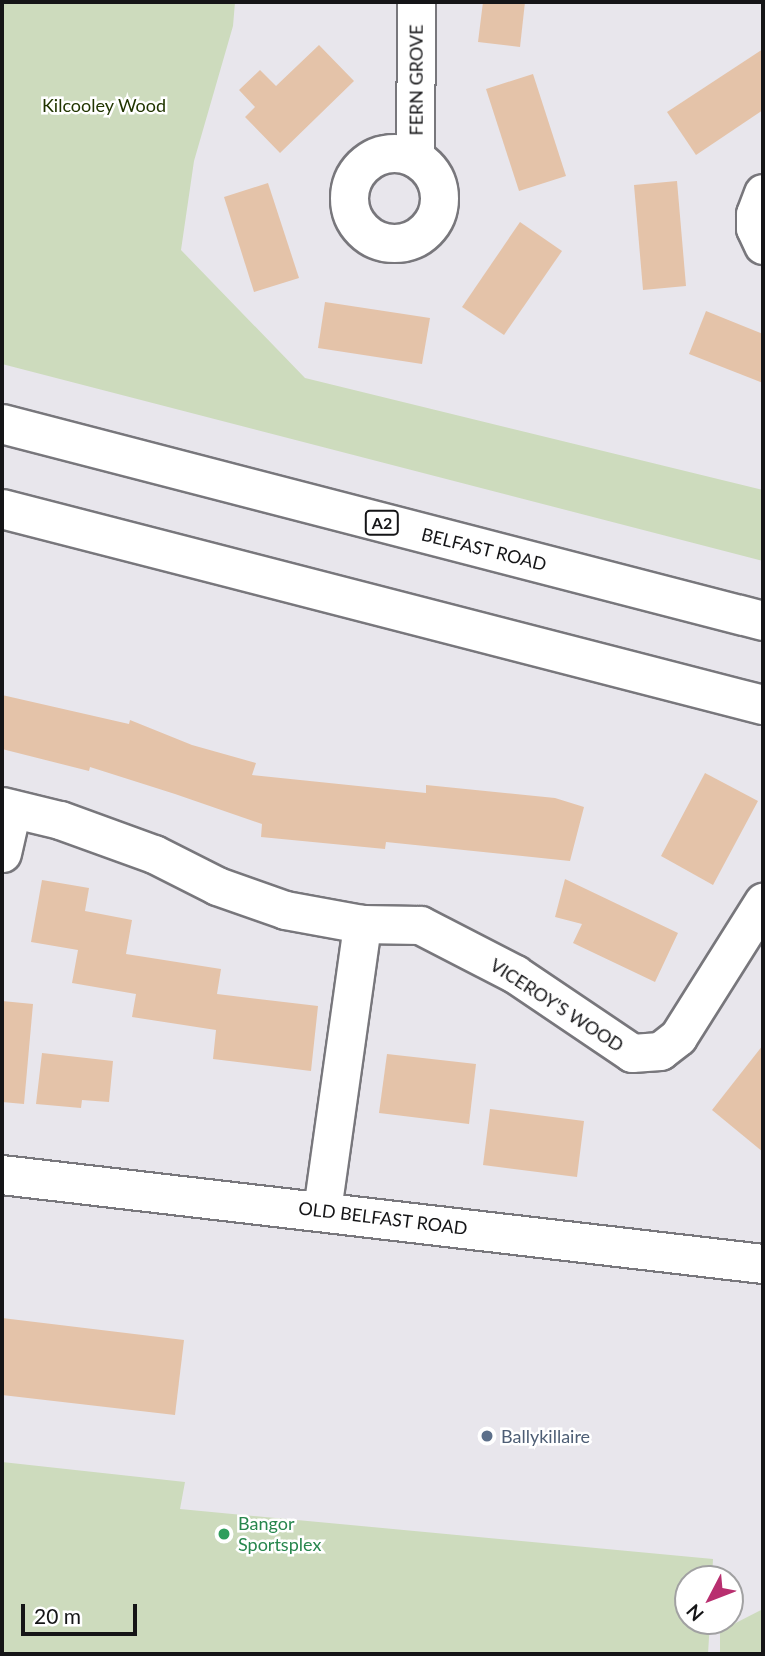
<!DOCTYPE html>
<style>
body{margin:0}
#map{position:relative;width:765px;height:1656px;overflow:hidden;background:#e8e6ec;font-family:Lato,sans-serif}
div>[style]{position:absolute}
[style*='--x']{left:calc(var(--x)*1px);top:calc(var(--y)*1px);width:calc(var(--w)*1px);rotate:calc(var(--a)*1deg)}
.green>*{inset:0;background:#cddbbd}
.building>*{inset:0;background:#e4c3a9}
.roads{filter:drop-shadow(2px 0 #78777c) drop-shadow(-2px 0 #78777c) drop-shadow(0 2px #78777c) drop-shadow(0 -2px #78777c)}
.street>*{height:37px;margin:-18.5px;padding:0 18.5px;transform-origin:18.5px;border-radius:18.5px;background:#fff}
.street>.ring{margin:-18.5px;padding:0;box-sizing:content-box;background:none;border:37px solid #fff;border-radius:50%}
.secondary>*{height:38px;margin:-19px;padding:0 19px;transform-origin:19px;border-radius:19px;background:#fff}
.highway>*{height:38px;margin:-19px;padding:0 19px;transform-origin:19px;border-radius:19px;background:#fff}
.dots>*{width:19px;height:19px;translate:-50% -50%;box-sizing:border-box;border:4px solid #fff;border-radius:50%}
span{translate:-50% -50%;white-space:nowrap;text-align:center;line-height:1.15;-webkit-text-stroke:5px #fff;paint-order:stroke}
.shield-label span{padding:2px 5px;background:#fff;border:2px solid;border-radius:5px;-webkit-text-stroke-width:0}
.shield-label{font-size:16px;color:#151517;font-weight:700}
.street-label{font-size:18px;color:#151517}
.park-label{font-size:18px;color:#213500}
.service-label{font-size:18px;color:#4e5e75}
.left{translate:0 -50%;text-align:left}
.leisure-label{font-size:18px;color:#27864d}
.frame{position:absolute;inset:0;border:4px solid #151517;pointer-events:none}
.north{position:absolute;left:674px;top:1565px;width:70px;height:70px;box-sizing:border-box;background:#fff;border:2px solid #a1a1a2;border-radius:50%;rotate:228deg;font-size:19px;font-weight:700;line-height:28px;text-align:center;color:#151517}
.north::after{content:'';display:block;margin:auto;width:24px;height:32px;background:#b82f6f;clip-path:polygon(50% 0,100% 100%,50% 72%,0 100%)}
.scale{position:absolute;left:21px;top:1604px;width:116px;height:32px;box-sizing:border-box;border:4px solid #151517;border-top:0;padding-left:9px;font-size:21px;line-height:24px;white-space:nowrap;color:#151517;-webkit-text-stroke:5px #fff;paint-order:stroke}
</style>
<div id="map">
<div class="green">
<i style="clip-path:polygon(2px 2px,235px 2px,233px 26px,194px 161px,181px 250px,305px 378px,763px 490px,763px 561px,2px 364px)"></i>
<i style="clip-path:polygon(2px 1462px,185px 1482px,180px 1509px,713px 1559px,712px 1579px,688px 1579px,688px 1621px,710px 1621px,708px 1654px,2px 1654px)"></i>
<i style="clip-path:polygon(763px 1609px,763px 1654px,720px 1654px,720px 1631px)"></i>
</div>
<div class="building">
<i style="clip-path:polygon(483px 2px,525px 2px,520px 47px,478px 42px)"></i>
<i style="clip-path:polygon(319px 45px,354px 81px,280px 153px,245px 117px,255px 107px,239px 90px,260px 70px,276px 86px)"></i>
<i style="clip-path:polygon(763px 49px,763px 110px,696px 155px,667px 112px)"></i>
<i style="clip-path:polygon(533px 74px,566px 176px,519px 191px,486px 89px)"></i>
<i style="clip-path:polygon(677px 181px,686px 286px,643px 290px,634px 185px)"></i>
<i style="clip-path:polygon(268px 183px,299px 278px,254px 292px,224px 197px)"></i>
<i style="clip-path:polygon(520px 222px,562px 251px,504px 335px,462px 307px)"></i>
<i style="clip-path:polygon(325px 302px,430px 318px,422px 364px,318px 348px)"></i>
<i style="clip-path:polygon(706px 311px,763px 334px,763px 383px,689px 354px)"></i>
<i style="clip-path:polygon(2px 695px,129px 724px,130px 720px,192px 745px,256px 763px,252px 775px,426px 793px,426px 785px,555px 798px,584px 807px,570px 861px,386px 842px,385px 849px,261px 837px,262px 824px,175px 794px,90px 767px,89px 771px,2px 749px)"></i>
<i style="clip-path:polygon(705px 773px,758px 801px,713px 885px,661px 856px)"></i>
<i style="clip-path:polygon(565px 879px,678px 933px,655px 982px,573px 943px,582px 924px,555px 917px)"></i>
<i style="clip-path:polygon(42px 880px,89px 888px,85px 911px,132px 920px,126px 954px,221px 969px,217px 994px,318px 1006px,311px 1071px,213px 1059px,216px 1030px,132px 1017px,136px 994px,72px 983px,78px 950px,31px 942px)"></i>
<i style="clip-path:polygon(2px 1001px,33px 1004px,24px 1104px,2px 1102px)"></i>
<i style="clip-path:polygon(763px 1045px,763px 1152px,712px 1110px)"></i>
<i style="clip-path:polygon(42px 1053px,113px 1061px,109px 1102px,82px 1100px,81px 1108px,36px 1104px)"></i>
<i style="clip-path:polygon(387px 1054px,476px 1064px,469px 1124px,379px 1113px)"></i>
<i style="clip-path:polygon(490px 1109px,584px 1121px,577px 1177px,483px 1165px)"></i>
<i style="clip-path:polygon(2px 1318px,184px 1340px,175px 1415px,2px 1395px)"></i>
</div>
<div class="roads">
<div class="street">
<i class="ring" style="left:349px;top:153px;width:53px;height:53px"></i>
<i style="--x:415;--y:158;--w:156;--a:-89.6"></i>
<i style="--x:763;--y:193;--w:22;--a:111"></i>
<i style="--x:755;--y:214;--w:14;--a:90"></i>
<i style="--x:755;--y:228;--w:19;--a:65"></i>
<i style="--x:2;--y:806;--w:60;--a:13.6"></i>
<i style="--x:60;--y:820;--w:100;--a:19.9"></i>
<i style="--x:154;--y:854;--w:71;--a:26.9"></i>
<i style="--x:217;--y:886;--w:72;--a:19.4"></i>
<i style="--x:285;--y:910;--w:78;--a:10.3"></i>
<i style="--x:362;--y:924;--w:58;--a:1"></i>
<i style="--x:420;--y:925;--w:107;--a:27.3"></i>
<i style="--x:515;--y:974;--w:141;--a:34"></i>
<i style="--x:632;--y:1053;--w:28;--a:-4"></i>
<i style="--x:660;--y:1051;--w:23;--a:-38"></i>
<i style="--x:678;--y:1037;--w:160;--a:-57.8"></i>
<i style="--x:2;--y:853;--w:45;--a:-77.2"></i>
<i style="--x:322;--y:1210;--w:289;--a:-82"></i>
</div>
<div class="secondary">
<i style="--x:2;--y:1175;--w:766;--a:6.67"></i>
</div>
<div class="highway">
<i style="--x:2;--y:424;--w:786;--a:14.51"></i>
<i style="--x:2;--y:509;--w:786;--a:14.44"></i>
</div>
</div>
<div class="dots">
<i style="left:487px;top:1436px;background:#5c6f8a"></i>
<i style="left:224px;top:1534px;background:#2e9e5b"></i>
</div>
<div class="shield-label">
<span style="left:382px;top:523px">A2</span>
</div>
<div class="street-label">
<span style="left:416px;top:80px;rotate:-90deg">FERN GROVE</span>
<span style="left:484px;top:549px;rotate:14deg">BELFAST ROAD</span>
<span style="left:557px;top:1005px;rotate:33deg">VICEROY'S WOOD</span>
<span style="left:383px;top:1218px;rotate:7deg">OLD BELFAST ROAD</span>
</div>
<div class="park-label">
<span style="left:104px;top:105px">Kilcooley Wood</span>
</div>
<div class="service-label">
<span class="left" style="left:501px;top:1436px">Ballykillaire</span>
</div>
<div class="leisure-label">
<span class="left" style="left:238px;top:1534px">Bangor<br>Sportsplex</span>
</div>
<div class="frame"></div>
<div class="north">N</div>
<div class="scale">20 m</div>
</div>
